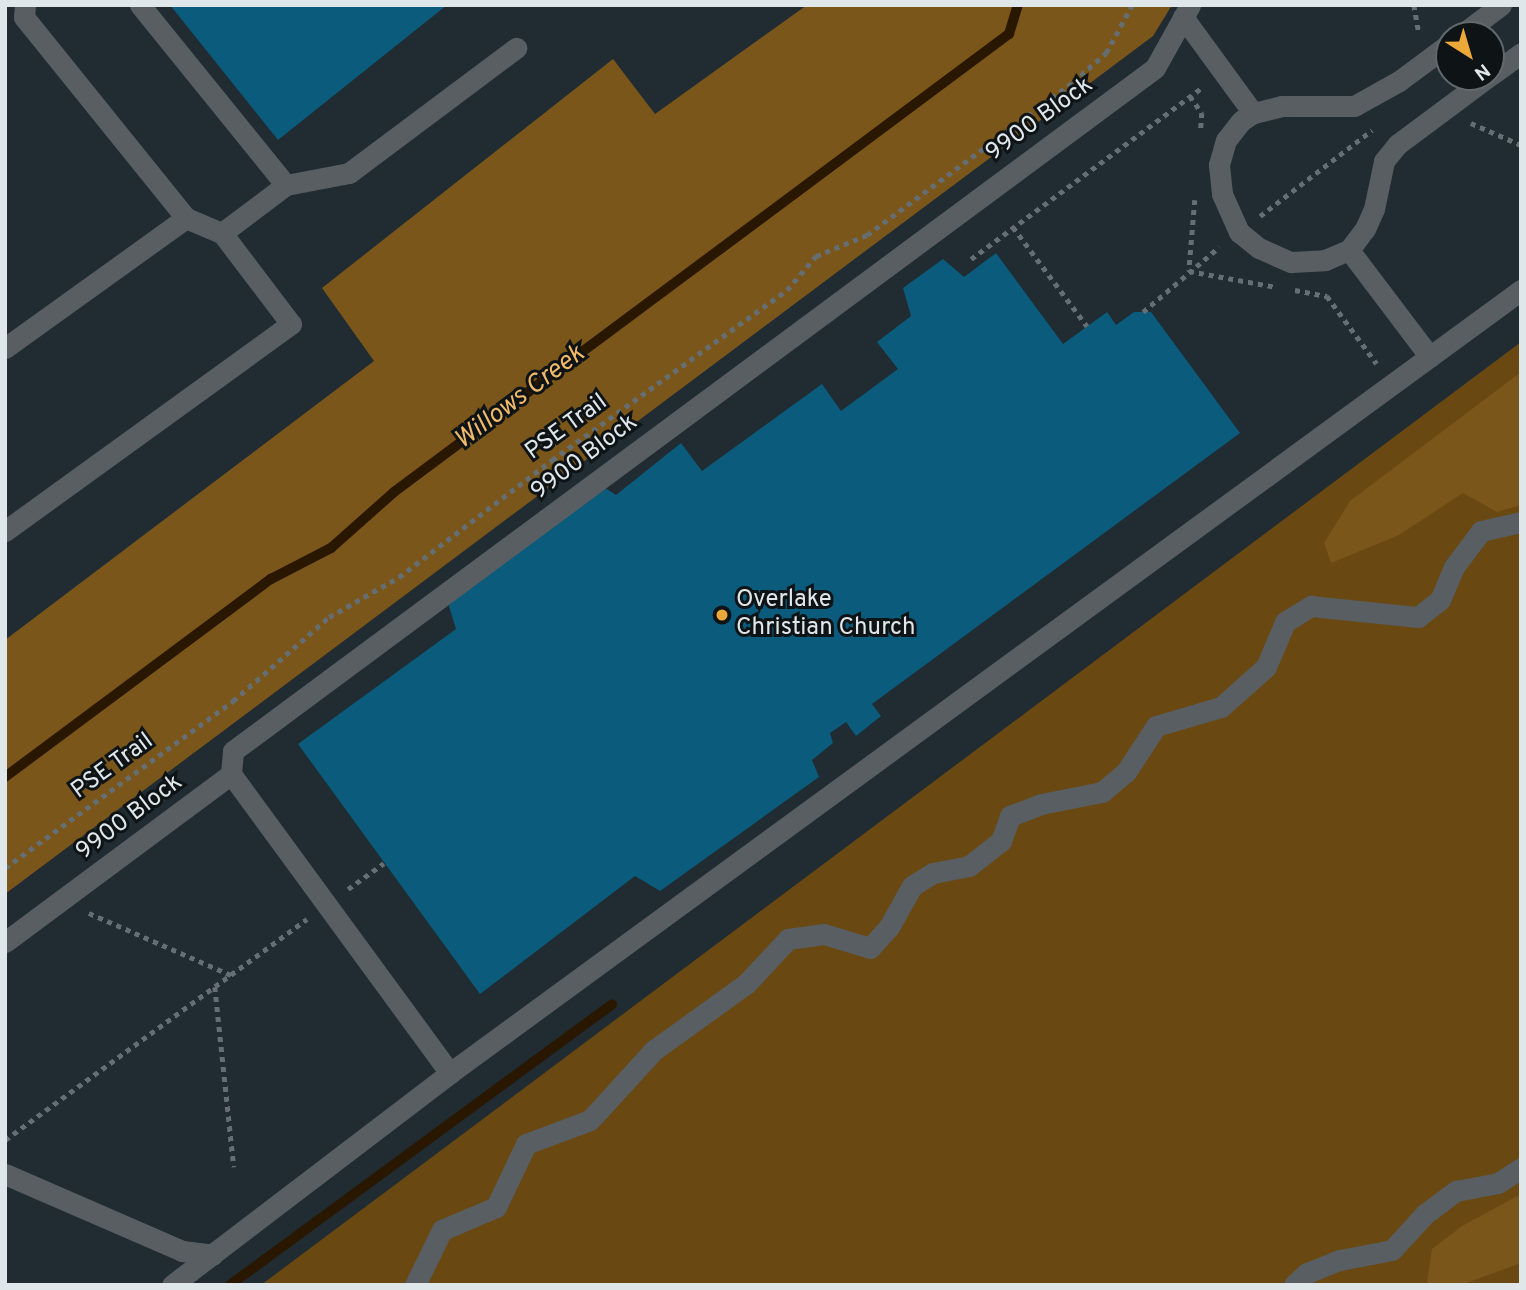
<!DOCTYPE html>
<style>
body{margin:0}
#map{position:relative;width:1526px;height:1290px;overflow:hidden;background:#202c32;font-family:Overpass,sans-serif}
div>[style]{position:absolute}
[style*='--x']{left:calc(var(--x)*1px);top:calc(var(--y)*1px);width:calc(var(--w)*1px);rotate:calc(var(--a)*1deg)}
.green>*{inset:0;background:#694812}
.forest>*{inset:0;background:#7b561b}
.stream>*{height:10px;margin:-5px;padding:0 5px;transform-origin:5px;border-radius:5px;background:#291700}
.building>*{inset:0;background:#0a5b7c}
.path>*{height:4.5px;margin-top:-2.25px;transform-origin:0;background:repeating-linear-gradient(90deg,#646e73 0 5px,transparent 0 10px)}
.minor>*{height:21px;margin:-10.5px;padding:0 10.5px;transform-origin:10.5px;border-radius:10.5px;background:#585e61}
.dots>*{width:19px;height:19px;translate:-50% -50%;box-sizing:border-box;border:4px solid #0e1316;border-radius:50%}
span{translate:-50% -50%;white-space:nowrap;text-align:center;line-height:1.15;-webkit-text-stroke:6px #0e1316;paint-order:stroke}
.street-label{font-size:24px;color:#e0e7eb}
.poi-label{font-size:24px;color:#e0e7eb}
.left{translate:0 -50%;text-align:left}
.water-label{font-size:26px;color:#f1b968;font-style:italic}
.frame{position:absolute;inset:0;border:7px solid #e0e7eb;pointer-events:none}
.north{position:absolute;left:1435px;top:21px;width:70px;height:70px;box-sizing:border-box;background:#0e1316;border:2px solid #62686b;border-radius:50%;rotate:143deg;font-size:19px;font-weight:700;line-height:28px;text-align:center;color:#e0e7eb}
.north::after{content:'';display:block;margin:auto;width:24px;height:32px;background:#eca93a;clip-path:polygon(50% 0,100% 100%,50% 72%,0 100%)}
</style>
<div id="map">
<div class="green">
<i style="clip-path:polygon(1521px 342px,1521px 1285px,261px 1285px)"></i>
</div>
<div class="forest">
<i style="clip-path:polygon(807px 5px,1172px 5px,1153px 36px,5px 894px,5px 640px,374px 361px,322px 288px,613px 59px,655px 114px)"></i>
<i style="clip-path:polygon(1521px 372px,1521px 505px,1497px 512px,1463px 493px,1399px 535px,1331px 563px,1324px 543px,1350px 501px)"></i>
<i style="clip-path:polygon(1521px 1194px,1521px 1263px,1461px 1285px,1432px 1285px,1427px 1282px,1432px 1249px,1462px 1226px)"></i>
</div>
<div class="stream">
<i style="--x:5;--y:777;--w:332;--a:-36.7"></i>
<i style="--x:271;--y:579;--w:68;--a:-27.3"></i>
<i style="--x:331;--y:548;--w:84;--a:-41.6"></i>
<i style="--x:394;--y:492;--w:767;--a:-36.68"></i>
<i style="--x:1009;--y:34;--w:30;--a:-73"></i>
<i style="--x:230;--y:1285;--w:474;--a:-36.3"></i>
</div>
<div class="building">
<i style="clip-path:polygon(170px 5px,447px 5px,278px 140px)"></i>
<i style="clip-path:polygon(996px 253px,1063px 344px,1107px 312px,1116px 325px,1134px 312px,1151px 312px,1240px 433px,872px 704px,881px 716px,856px 736px,846px 722px,830px 733px,833px 743px,812px 760px,819px 777px,660px 891px,635px 876px,480px 994px,298px 744px,456px 629px,447px 600px,602px 486px,616px 495px,681px 443px,702px 471px,822px 384px,841px 411px,898px 369px,877px 342px,911px 316px,903px 288px,943px 259px,964px 277px)"></i>
</div>
<div class="path">
<i style="--x:1414;--y:5;--w:28;--a:80"></i>
<i style="--x:1190;--y:96;--w:21;--a:55"></i>
<i style="--x:1202;--y:113;--w:15;--a:94"></i>
<i style="--x:1471;--y:123;--w:55;--a:23.7"></i>
<i style="--x:1195;--y:200;--w:71;--a:94.8"></i>
<i style="--x:1189;--y:271;--w:88;--a:10.4"></i>
<i style="--x:1260;--y:216;--w:141;--a:-37.5"></i>
<i style="--x:1013;--y:227;--w:124;--a:53.2"></i>
<i style="--x:971;--y:259;--w:289;--a:-36.6"></i>
<i style="--x:1295;--y:290;--w:33;--a:11"></i>
<i style="--x:1327;--y:296;--w:84;--a:53.7"></i>
<i style="--x:1143;--y:312;--w:100;--a:-40.5"></i>
<i style="--x:5;--y:868;--w:283;--a:-36.2"></i>
<i style="--x:233;--y:701;--w:128;--a:-41.2"></i>
<i style="--x:329;--y:617;--w:81;--a:-29.7"></i>
<i style="--x:399;--y:577;--w:193;--a:-37.4"></i>
<i style="--x:552;--y:460;--w:290;--a:-35.9"></i>
<i style="--x:787;--y:290;--w:45;--a:-49.5"></i>
<i style="--x:816;--y:256;--w:55;--a:-22.4"></i>
<i style="--x:867;--y:235;--w:257;--a:-36.6"></i>
<i style="--x:1073;--y:82;--w:44;--a:-41.3"></i>
<i style="--x:1106;--y:53;--w:55;--a:-61.6"></i>
<i style="--x:348;--y:889;--w:44;--a:-35.8"></i>
<i style="--x:89;--y:913;--w:155;--a:23.6"></i>
<i style="--x:215;--y:987;--w:181;--a:84"></i>
<i style="--x:5;--y:1140;--w:374;--a:-36.2"></i>
</div>
<div class="minor">
<i style="--x:140;--y:5;--w:232;--a:51"></i>
<i style="--x:1183;--y:17;--w:119;--a:53.9"></i>
<i style="--x:1461;--y:35;--w:50;--a:-36.9"></i>
<i style="--x:1449;--y:44;--w:62;--a:143.5"></i>
<i style="--x:1399;--y:81;--w:51;--a:150.9"></i>
<i style="--x:1354;--y:106;--w:72;--a:180"></i>
<i style="--x:1282;--y:106;--w:30;--a:166"></i>
<i style="--x:1253;--y:113;--w:14;--a:146"></i>
<i style="--x:1241;--y:121;--w:24;--a:128"></i>
<i style="--x:1226;--y:140;--w:26;--a:106"></i>
<i style="--x:1219;--y:165;--w:29;--a:84"></i>
<i style="--x:1222;--y:194;--w:42;--a:65.9"></i>
<i style="--x:1239;--y:232;--w:26;--a:39"></i>
<i style="--x:1259;--y:248;--w:35;--a:24"></i>
<i style="--x:1291;--y:262;--w:34;--a:-3"></i>
<i style="--x:1325;--y:260;--w:26;--a:-23"></i>
<i style="--x:1349;--y:250;--w:26;--a:-53"></i>
<i style="--x:1365;--y:229;--w:22;--a:-66"></i>
<i style="--x:1374;--y:209;--w:49;--a:-78.2"></i>
<i style="--x:1384;--y:161;--w:22;--a:-51"></i>
<i style="--x:1398;--y:144;--w:112;--a:-36.7"></i>
<i style="--x:1491;--y:75;--w:37;--a:-36"></i>
<i style="--x:186;--y:218;--w:39;--a:23"></i>
<i style="--x:1349;--y:250;--w:134;--a:52.9"></i>
<i style="--x:5;--y:348;--w:223;--a:-35.7"></i>
<i style="--x:186;--y:218;--w:258;--a:-128.9"></i>
<i style="--x:24;--y:17;--w:12;--a:-85"></i>
<i style="--x:5;--y:531;--w:353;--a:-35.9"></i>
<i style="--x:291;--y:324;--w:114;--a:-127.2"></i>
<i style="--x:222;--y:233;--w:80;--a:-36.9"></i>
<i style="--x:286;--y:185;--w:64;--a:-10.8"></i>
<i style="--x:349;--y:173;--w:209;--a:-36.8"></i>
<i style="--x:231;--y:774;--w:371;--a:53.8"></i>
<i style="--x:5;--y:942;--w:282;--a:-36.6"></i>
<i style="--x:231;--y:774;--w:23;--a:-85"></i>
<i style="--x:233;--y:751;--w:1147;--a:-36.53"></i>
<i style="--x:1155;--y:68;--w:72;--a:-60.9"></i>
<i style="--x:5;--y:1174;--w:193;--a:23.5"></i>
<i style="--x:182;--y:1251;--w:31;--a:7"></i>
<i style="--x:172;--y:1285;--w:350;--a:-37.3"></i>
<i style="--x:450;--y:1073;--w:1327;--a:-36.17"></i>
<i style="--x:415;--y:1285;--w:61;--a:-63.9"></i>
<i style="--x:442;--y:1230;--w:59;--a:-23.1"></i>
<i style="--x:496;--y:1207;--w:70;--a:-64.5"></i>
<i style="--x:526;--y:1144;--w:68;--a:-20.6"></i>
<i style="--x:590;--y:1120;--w:95;--a:-47.6"></i>
<i style="--x:654;--y:1050;--w:113;--a:-35.7"></i>
<i style="--x:746;--y:984;--w:62;--a:-47"></i>
<i style="--x:788;--y:939;--w:36;--a:-8"></i>
<i style="--x:824;--y:934;--w:48;--a:16.9"></i>
<i style="--x:870;--y:948;--w:28;--a:-48"></i>
<i style="--x:889;--y:927;--w:47;--a:-60.7"></i>
<i style="--x:912;--y:886;--w:25;--a:-32"></i>
<i style="--x:933;--y:873;--w:37;--a:-11"></i>
<i style="--x:969;--y:866;--w:41;--a:-38"></i>
<i style="--x:1001;--y:841;--w:27;--a:-70"></i>
<i style="--x:1010;--y:816;--w:33;--a:-21"></i>
<i style="--x:1041;--y:804;--w:62;--a:-11.1"></i>
<i style="--x:1102;--y:792;--w:31;--a:-40"></i>
<i style="--x:1126;--y:772;--w:55;--a:-56.9"></i>
<i style="--x:1156;--y:726;--w:68;--a:-16.3"></i>
<i style="--x:1221;--y:707;--w:60;--a:-41.6"></i>
<i style="--x:1266;--y:667;--w:49;--a:-67.1"></i>
<i style="--x:1285;--y:622;--w:31;--a:-32"></i>
<i style="--x:1311;--y:606;--w:108;--a:5.9"></i>
<i style="--x:1418;--y:617;--w:28;--a:-38"></i>
<i style="--x:1440;--y:600;--w:36;--a:-67"></i>
<i style="--x:1454;--y:567;--w:45;--a:-53.1"></i>
<i style="--x:1481;--y:531;--w:41;--a:-12.7"></i>
<i style="--x:1294;--y:1285;--w:18;--a:-43"></i>
<i style="--x:1307;--y:1273;--w:35;--a:-22"></i>
<i style="--x:1340;--y:1260;--w:53;--a:-10.9"></i>
<i style="--x:1392;--y:1250;--w:49;--a:-47.5"></i>
<i style="--x:1425;--y:1214;--w:39;--a:-37"></i>
<i style="--x:1456;--y:1191;--w:43;--a:-10.8"></i>
<i style="--x:1498;--y:1183;--w:27;--a:-33"></i>
</div>
<div class="dots">
<i style="left:722px;top:615px;background:#eca93a"></i>
</div>
<div class="street-label">
<span style="left:1040px;top:120px;rotate:-36deg">9900 Block</span>
<span style="left:567px;top:428px;rotate:-36deg">PSE Trail</span>
<span style="left:585px;top:458px;rotate:-37deg">9900 Block</span>
<span style="left:113px;top:767px;rotate:-36deg">PSE Trail</span>
<span style="left:130px;top:818px;rotate:-37deg">9900 Block</span>
</div>
<div class="poi-label">
<span class="left" style="left:736px;top:615px">Overlake<br>Christian Church</span>
</div>
<div class="water-label">
<span style="left:520px;top:398px;rotate:-37deg">Willows Creek</span>
</div>
<div class="frame"></div>
<div class="north">N</div>
</div>
